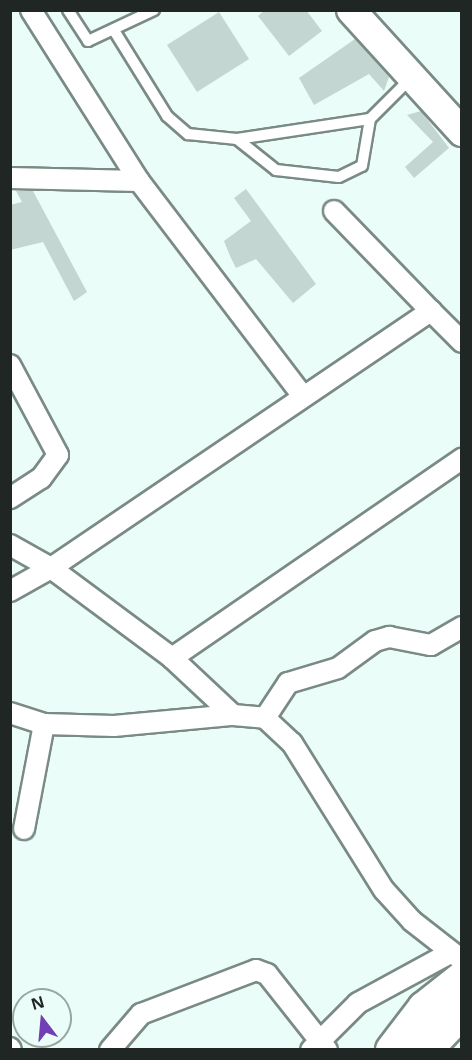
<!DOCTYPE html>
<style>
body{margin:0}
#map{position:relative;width:472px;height:1060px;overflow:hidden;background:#ebfdf8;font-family:"Noto Sans",sans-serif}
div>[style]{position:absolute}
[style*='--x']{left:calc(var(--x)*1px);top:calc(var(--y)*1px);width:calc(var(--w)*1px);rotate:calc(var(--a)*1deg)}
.building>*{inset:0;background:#c4d6d1}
.roads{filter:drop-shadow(2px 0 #7a8a85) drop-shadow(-2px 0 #7a8a85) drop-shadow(0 2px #7a8a85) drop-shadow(0 -2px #7a8a85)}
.lane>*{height:10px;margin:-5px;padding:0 5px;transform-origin:5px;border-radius:5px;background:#fff}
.street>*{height:20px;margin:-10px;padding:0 10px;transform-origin:10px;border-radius:10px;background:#fff}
.secondary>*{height:28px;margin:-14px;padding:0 14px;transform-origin:14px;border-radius:14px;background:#fff}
.primary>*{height:32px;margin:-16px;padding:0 16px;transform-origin:16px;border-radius:16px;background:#fff}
span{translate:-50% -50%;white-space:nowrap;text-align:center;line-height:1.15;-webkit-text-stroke:4.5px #ebfdf8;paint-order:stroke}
.frame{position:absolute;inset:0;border:12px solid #1f2624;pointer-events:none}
.north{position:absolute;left:12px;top:988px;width:60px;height:60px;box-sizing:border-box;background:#ebfdf8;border:2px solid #99a7a3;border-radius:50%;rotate:344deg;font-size:16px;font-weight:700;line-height:24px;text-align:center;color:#1f2624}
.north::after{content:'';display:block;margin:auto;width:21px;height:27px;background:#713eb5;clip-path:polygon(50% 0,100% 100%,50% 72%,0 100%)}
</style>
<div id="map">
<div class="building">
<i style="clip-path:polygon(265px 10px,306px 10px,322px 31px,289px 56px,258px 16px)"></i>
<i style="clip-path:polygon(219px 12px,249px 59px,197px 92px,167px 45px)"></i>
<i style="clip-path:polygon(355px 39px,389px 77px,384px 91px,369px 74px,314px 105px,299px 78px)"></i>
<i style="clip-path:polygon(421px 111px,449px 148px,414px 178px,405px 167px,433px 142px,407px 115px)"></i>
<i style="clip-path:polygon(246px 189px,316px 284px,293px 303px,256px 259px,236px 268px,230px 256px,224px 241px,251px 221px,234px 198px)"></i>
<i style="clip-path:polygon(16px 191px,33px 191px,87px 292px,74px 301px,43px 242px,10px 250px,10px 205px,22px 202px)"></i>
</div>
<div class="roads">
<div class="lane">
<i style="--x:68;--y:10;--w:37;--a:57"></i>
<i style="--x:88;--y:41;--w:73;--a:-25.2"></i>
<i style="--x:115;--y:32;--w:99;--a:58.2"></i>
<i style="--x:167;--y:116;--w:28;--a:41"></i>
<i style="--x:188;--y:134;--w:49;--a:5.8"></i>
<i style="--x:237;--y:139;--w:134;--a:-8.6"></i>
<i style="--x:370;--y:119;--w:58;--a:-45"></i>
<i style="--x:237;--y:139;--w:50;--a:38.5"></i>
<i style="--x:276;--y:170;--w:63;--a:6.3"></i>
<i style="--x:339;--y:177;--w:25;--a:-26"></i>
<i style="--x:362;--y:166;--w:48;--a:-80.3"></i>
</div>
<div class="street">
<i style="--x:10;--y:178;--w:129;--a:1.3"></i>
<i style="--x:139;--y:181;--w:202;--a:-122.3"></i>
<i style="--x:139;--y:181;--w:269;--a:52.7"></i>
<i style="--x:334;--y:211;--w:139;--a:45.9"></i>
<i style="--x:10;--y:365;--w:102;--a:61.9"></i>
<i style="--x:58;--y:455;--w:29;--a:126"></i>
<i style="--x:41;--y:478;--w:37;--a:147"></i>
<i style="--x:10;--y:545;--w:47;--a:29.3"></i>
<i style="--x:51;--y:568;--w:459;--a:-34.1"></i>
<i style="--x:431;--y:311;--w:44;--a:45"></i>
<i style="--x:10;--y:591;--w:47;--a:-29.3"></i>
<i style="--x:51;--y:568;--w:151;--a:36.6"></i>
<i style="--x:172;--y:658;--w:352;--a:-34.5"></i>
<i style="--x:172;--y:658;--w:83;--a:43.1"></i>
<i style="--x:10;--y:713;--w:36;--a:18"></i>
<i style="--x:44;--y:724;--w:70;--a:1.6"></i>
<i style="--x:114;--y:726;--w:120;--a:-5.3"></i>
<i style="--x:233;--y:715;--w:32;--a:5"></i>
<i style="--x:265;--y:718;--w:37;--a:43"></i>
<i style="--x:292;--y:743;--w:173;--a:58"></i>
<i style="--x:384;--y:890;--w:42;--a:47.9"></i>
<i style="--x:412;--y:921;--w:63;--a:38"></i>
<i style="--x:265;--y:718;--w:42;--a:-56.7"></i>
<i style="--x:288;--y:683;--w:52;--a:-16.7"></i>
<i style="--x:338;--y:668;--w:46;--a:-36.1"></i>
<i style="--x:375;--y:641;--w:15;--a:-16"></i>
<i style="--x:389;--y:637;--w:43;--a:10.8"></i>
<i style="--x:431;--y:645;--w:36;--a:-30"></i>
<i style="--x:24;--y:829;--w:107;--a:-79.2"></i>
<i style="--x:10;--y:1048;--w:2;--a:63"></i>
<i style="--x:110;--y:1050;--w:48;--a:-49.3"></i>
<i style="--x:141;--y:1014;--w:123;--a:-20.9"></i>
<i style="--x:256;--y:970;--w:12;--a:20"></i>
<i style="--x:267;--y:974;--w:97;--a:51.7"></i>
<i style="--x:311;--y:1050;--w:66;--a:-45"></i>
<i style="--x:358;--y:1003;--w:105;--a:-28.5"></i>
</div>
<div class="secondary">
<i style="--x:351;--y:10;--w:165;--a:47.7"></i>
</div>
<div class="primary">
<i style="--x:392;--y:1050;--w:53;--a:-52.7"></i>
<i style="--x:424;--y:1008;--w:48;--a:-38.3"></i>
<i style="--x:426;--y:1050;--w:52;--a:-46.5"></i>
</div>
</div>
<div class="frame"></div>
<div class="north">N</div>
</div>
